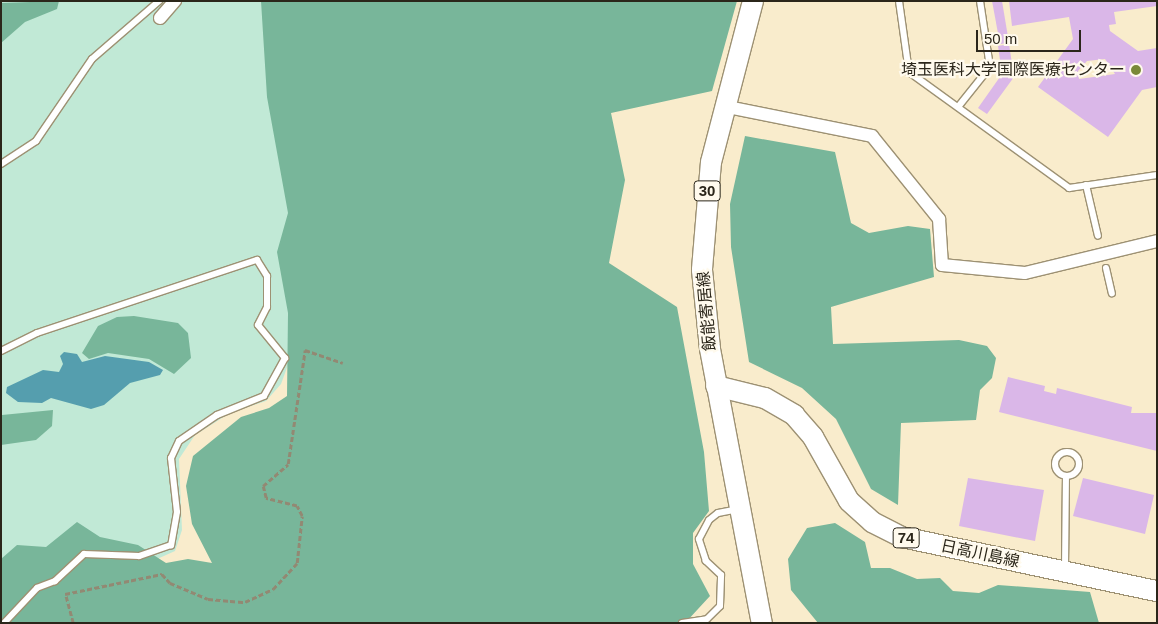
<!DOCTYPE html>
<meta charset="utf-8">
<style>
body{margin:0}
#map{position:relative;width:1158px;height:624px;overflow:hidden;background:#f9eccc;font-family:Arial,"Noto Sans JP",sans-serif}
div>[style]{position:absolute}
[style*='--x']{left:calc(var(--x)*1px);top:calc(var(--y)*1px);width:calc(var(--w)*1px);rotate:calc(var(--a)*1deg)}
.green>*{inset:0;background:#c1e9d6}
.forest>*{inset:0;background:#78b69a}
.water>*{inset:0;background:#559eae}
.building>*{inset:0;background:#dab7e8}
.path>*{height:2.5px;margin-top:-1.25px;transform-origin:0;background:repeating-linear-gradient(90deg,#928973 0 5px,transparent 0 7.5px)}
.roads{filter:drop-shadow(1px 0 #9d9173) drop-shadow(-1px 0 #9d9173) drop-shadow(0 1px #9d9173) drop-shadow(0 -1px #9d9173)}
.lane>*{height:6px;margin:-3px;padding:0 3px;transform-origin:3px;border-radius:3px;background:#fff}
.lane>.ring{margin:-3px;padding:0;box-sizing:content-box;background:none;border:6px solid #fff;border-radius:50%}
.street>*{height:12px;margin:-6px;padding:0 6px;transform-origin:6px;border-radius:6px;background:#fff}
.primary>*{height:20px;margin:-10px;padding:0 10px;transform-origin:10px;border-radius:10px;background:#fff}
.dots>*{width:14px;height:14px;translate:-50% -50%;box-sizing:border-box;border:2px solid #fffaed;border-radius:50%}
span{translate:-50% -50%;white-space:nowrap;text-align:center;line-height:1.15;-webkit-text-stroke:4.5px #fffaed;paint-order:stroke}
.shield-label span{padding:1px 4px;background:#fffaed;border:1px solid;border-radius:4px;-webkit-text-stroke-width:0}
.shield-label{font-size:15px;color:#2b261a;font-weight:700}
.poi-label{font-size:16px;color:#2b261a}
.right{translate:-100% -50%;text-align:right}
.street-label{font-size:16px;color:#2b261a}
.frame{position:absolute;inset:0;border:2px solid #2b261a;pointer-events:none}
.scale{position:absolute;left:976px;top:30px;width:105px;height:22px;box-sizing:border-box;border:2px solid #2b261a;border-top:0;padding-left:6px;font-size:15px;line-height:18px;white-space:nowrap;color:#2b261a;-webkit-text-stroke:4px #fffaed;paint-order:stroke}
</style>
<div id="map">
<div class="green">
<i style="clip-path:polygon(1px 1px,276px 1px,293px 249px,288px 365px,281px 384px,266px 401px,230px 413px,195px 435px,179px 459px,182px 530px,175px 551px,14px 623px,1px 623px)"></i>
</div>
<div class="forest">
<i style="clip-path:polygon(59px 1px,57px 9px,25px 22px,1px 43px,1px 3px)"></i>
<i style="clip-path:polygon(261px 1px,737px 1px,712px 91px,611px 113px,625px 180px,609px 263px,677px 307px,704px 452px,709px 511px,693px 533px,693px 564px,710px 596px,686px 622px,1px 623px,1px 559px,17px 545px,46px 547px,77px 522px,100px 537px,138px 545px,166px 563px,188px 559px,212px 563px,192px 524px,186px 486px,193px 456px,241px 417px,269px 408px,287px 396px,288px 313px,277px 252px,288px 213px,267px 97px)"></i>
<i style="clip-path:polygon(745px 136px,835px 152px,851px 223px,869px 233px,908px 226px,930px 229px,934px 277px,831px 307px,833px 344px,959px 340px,987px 346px,996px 358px,992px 378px,980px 390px,976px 420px,901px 423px,898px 505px,871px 489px,836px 419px,802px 388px,749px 362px,731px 247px,730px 204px)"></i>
<i style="clip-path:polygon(134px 316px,178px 323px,188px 333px,191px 358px,174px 374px,149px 359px,108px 353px,89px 359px,82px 353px,98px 326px,117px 317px)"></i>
<i style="clip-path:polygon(53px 410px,52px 426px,36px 440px,1px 445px,2px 415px)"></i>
<i style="clip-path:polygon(835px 523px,865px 542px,871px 568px,890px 568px,917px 579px,940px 578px,953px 591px,979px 593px,998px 585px,1090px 592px,1099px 623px,818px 623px,791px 590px,788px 559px,807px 528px)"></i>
</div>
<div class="water">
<i style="clip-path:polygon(64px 352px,77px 354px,82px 362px,105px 356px,149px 362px,163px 370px,160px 375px,130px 383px,104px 405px,91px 409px,51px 398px,42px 403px,18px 402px,6px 393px,7px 387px,43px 370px,59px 372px,63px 364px,60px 356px)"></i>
</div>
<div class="building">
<i style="clip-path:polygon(992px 1px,1002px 1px,1009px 43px,1000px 44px)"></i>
<i style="clip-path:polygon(evenodd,1009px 1px,1157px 1px,1157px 6px,1114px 12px,1116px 24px,1109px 25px,1110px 31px,1138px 51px,1157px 48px,1157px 87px,1142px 90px,1108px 137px,1038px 87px,1073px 39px,1069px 17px,1012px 26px,1009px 1px,1105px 59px,1115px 74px,1079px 79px,1078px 71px,1087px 61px,1105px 59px)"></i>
<i style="clip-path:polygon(1009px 44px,1014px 77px,987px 114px,978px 108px,1002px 74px,998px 46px)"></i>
<i style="clip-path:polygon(1008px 377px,1045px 386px,1044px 391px,1056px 394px,1057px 388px,1132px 407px,1131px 413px,1157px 413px,1157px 451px,999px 412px)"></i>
<i style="clip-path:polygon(968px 478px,1044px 490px,1035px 541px,959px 526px)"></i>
<i style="clip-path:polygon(1083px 478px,1154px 495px,1145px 534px,1073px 516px)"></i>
</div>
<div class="path">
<i style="--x:73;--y:623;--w:30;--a:-105"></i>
<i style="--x:65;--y:594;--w:99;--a:-11.7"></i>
<i style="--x:162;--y:574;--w:12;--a:48"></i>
<i style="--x:170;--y:583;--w:41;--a:22.8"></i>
<i style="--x:208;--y:599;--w:37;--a:5"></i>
<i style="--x:245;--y:602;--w:31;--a:-25"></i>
<i style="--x:273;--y:589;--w:35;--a:-47"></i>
<i style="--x:297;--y:563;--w:47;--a:-83.9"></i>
<i style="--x:302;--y:516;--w:11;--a:-117"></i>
<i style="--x:297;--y:506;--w:32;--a:-166"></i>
<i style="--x:266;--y:498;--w:12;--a:-104"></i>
<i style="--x:263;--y:486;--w:33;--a:-41"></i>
<i style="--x:288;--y:464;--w:115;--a:-81.5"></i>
<i style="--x:305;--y:350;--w:40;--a:18.9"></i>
</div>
<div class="roads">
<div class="lane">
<i style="--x:899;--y:1;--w:72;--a:82"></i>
<i style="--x:909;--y:72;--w:198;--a:35.9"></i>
<i style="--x:1069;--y:188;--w:89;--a:-8.4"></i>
<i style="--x:958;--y:107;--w:51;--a:-51.3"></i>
<i style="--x:990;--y:67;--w:67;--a:-98.6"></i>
<i style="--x:1;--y:164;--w:42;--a:-33.3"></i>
<i style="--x:36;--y:141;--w:99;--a:-55.7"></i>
<i style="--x:92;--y:59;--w:89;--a:-40.9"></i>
<i style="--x:1086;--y:185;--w:52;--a:76.8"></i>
<i style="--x:1106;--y:268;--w:26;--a:77"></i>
<i style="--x:1;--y:351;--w:40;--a:-26.6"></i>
<i style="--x:37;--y:333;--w:232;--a:-18.4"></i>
<i style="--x:257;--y:260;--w:19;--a:58"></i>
<i style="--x:267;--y:276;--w:31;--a:90"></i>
<i style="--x:267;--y:307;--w:20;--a:117"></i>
<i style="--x:258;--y:325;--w:43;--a:50.7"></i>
<i style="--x:285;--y:358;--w:43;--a:118.9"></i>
<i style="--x:264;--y:396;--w:51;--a:158"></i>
<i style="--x:217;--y:415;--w:46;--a:145.6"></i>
<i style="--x:179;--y:441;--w:19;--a:115"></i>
<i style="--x:171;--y:458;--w:54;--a:83.7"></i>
<i style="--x:177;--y:512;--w:34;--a:100"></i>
<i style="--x:171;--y:545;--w:34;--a:161"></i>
<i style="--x:139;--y:556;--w:55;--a:-177.9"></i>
<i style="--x:84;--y:554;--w:40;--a:137"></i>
<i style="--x:55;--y:581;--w:19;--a:159"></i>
<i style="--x:37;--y:588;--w:48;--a:133.3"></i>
<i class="ring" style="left:1055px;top:452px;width:18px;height:18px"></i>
<i style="--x:1065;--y:568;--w:91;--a:-89.4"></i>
<i style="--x:682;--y:623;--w:25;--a:-9"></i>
<i style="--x:707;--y:619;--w:18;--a:-45"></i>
<i style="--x:720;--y:606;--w:31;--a:-88"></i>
<i style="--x:721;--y:575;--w:21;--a:-137"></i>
<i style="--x:706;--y:561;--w:23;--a:-108"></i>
<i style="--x:699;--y:539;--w:21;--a:-62"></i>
<i style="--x:709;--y:520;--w:11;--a:-38"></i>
<i style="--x:718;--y:513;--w:21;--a:-11"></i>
</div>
<div class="street">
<i style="--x:160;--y:18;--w:23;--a:-49"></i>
<i style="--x:723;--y:106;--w:152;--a:11.4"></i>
<i style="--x:872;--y:136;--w:107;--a:51.1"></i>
<i style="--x:939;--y:219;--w:46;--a:86.3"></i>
<i style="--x:942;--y:265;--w:83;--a:5.5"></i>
<i style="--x:1025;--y:273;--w:136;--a:-13.6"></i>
</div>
<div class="primary">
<i style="--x:753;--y:1;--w:166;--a:104.6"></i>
<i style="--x:711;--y:162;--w:108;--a:94.8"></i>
<i style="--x:702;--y:270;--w:79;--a:84.2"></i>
<i style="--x:710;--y:349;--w:279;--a:79.3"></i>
<i style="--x:716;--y:386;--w:50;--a:13.8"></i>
<i style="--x:765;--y:398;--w:34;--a:30"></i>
<i style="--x:794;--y:415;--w:29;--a:49"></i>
<i style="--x:813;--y:437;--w:73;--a:60.6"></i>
<i style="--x:849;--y:501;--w:31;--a:42"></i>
<i style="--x:872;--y:522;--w:34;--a:27"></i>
<i style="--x:902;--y:537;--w:261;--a:12"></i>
</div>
</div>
<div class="dots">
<i style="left:1136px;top:70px;background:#798938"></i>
</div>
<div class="shield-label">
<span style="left:707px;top:191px">30</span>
<span style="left:906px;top:538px">74</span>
</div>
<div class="poi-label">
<span class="right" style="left:1125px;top:70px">埼玉医科大学国際医療センター</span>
</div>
<div class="street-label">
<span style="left:707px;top:311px;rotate:-95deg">飯能寄居線</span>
<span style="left:980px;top:554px;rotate:12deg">日高川島線</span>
</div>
<div class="frame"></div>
<div class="scale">50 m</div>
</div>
